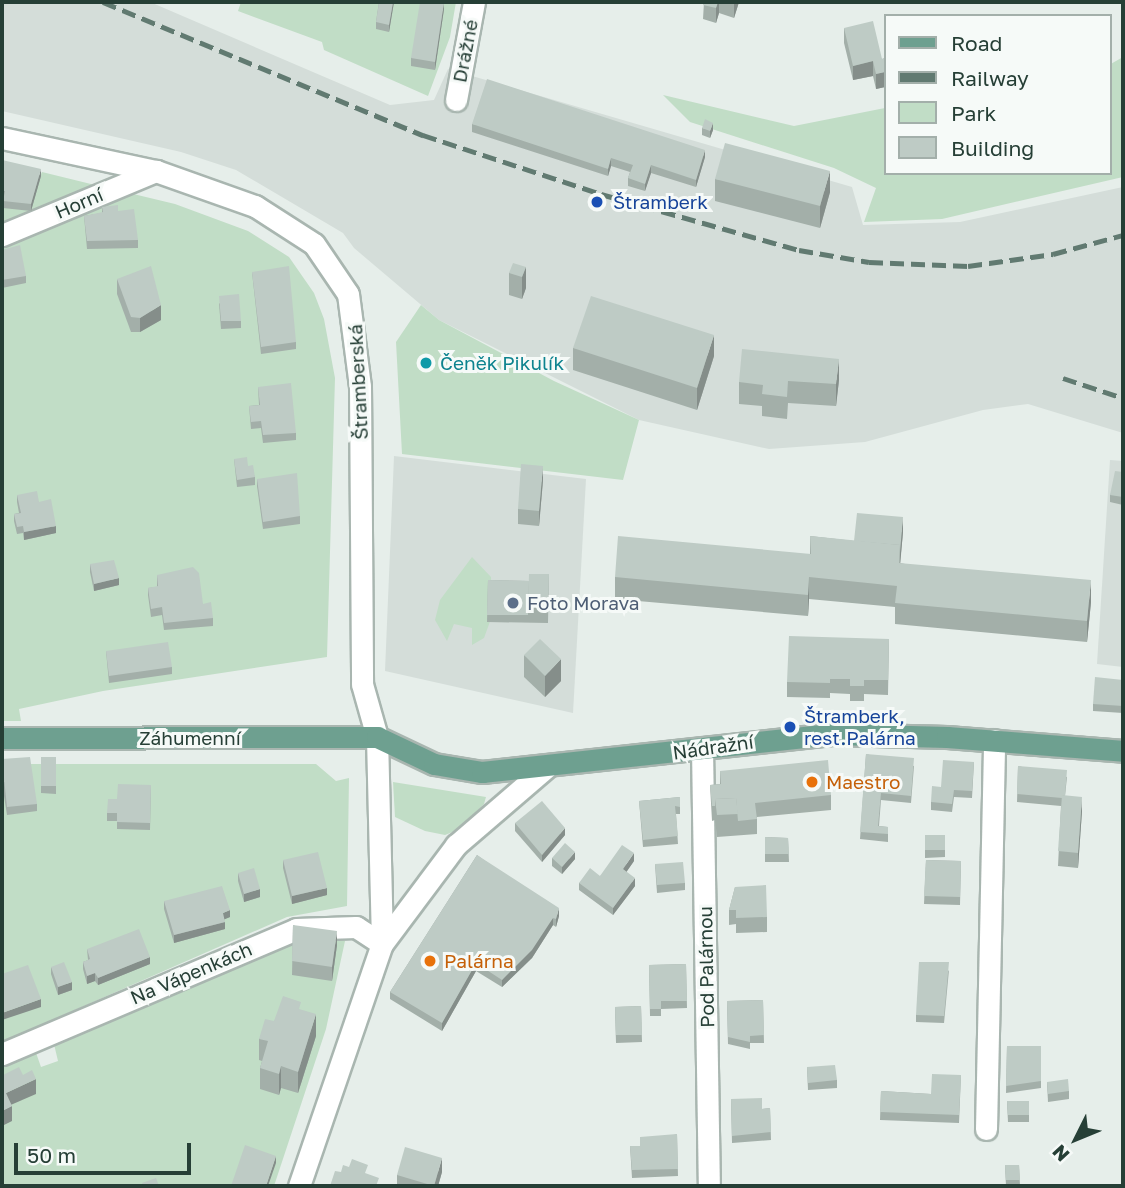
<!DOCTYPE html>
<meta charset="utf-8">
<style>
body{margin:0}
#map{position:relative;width:1125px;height:1188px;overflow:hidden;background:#e6eeea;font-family:"Golos Text",sans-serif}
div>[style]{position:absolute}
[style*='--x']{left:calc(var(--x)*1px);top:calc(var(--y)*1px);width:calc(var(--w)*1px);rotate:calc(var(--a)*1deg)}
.built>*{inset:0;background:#d4ddd9}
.green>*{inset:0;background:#c1ddc6}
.roads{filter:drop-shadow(2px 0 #a9b6b0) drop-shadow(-2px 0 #a9b6b0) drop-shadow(0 2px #a9b6b0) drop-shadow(0 -2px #a9b6b0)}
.minor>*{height:21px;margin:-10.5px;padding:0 10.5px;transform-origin:10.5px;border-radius:10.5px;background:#fff}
.major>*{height:21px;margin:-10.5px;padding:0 10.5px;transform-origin:10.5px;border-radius:10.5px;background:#6ea090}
.rail>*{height:5px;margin-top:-2.5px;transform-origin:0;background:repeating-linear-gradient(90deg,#617a71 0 14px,transparent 0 21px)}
.wall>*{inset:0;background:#a3afa9}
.shaded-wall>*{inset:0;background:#858e8a}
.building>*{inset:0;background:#becbc5}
.dots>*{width:19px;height:19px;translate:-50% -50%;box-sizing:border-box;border:4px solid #f6faf8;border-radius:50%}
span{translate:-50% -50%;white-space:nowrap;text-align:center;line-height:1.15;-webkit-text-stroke:6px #f6faf8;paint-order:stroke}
.street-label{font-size:19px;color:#263f36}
.transit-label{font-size:19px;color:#164399}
.left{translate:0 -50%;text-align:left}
.culture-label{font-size:19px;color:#0d838f}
.service-label{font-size:19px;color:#4e5e75}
.food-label{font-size:19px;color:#c56008}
.frame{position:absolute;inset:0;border:4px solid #263f36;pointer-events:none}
.legend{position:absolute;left:884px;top:14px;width:228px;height:161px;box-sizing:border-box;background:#f6faf8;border:2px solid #a3afaa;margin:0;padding:9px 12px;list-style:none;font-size:21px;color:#263f36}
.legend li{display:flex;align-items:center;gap:14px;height:35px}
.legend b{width:35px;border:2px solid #a3afaa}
.north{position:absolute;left:1041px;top:1104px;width:70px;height:70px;-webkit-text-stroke:5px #f6faf8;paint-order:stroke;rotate:227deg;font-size:19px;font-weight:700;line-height:28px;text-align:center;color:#263f36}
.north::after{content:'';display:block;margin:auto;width:24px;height:32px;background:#263f36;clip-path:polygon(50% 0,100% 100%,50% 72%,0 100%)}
.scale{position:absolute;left:14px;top:1143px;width:177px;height:32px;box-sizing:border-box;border:4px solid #263f36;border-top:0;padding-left:9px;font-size:21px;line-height:24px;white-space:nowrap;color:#263f36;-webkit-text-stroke:5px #f6faf8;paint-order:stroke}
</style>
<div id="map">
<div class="built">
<i style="clip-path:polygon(2px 2px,150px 2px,390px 105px,434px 100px,448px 69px,852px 187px,863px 225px,960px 222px,1123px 187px,1123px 433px,1028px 404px,983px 410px,865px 442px,769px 449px,639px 420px,439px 320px,354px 248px,343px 233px,236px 170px,181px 152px,2px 111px)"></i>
<i style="clip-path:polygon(394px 456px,586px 479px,573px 713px,385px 671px)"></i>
<i style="clip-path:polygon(1110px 460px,1123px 461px,1123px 667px,1097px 664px)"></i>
</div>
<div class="green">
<i style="clip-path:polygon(241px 2px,456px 2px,450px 37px,428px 96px,324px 50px,322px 42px,238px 11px)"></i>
<i style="clip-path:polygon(1123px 57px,1123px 177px,942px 219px,864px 222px,876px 188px,834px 168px,690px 122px,663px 95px,794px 126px,885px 108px,885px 173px,1109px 173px,1109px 65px)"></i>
<i style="clip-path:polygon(2px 168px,40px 176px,42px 172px,95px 185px,2px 224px)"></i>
<i style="clip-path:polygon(125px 192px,175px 204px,248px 231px,289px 257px,314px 293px,324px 319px,335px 378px,327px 657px,103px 691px,19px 709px,21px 721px,2px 721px,2px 246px)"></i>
<i style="clip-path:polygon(421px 305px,439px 320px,554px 381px,639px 420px,623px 480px,402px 454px,396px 342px)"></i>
<i style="clip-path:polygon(472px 557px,491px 577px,492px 616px,484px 638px,472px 645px,472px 628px,454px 624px,447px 641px,435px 620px,440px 600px)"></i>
<i style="clip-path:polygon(2px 764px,316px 764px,336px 781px,349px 778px,347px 906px,287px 917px,2px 1042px)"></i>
<i style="clip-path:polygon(393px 782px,486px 797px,484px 804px,460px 829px,445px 835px,425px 831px,395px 817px)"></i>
<i style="clip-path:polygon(298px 933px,345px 941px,326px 1029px,274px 1186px,2px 1186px,2px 1065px,35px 1050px,41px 1067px,58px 1061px,53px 1040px)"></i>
</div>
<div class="roads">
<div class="minor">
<i style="--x:456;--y:100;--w:100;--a:-79.6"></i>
<i style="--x:2;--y:138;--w:157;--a:12.1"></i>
<i style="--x:156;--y:171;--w:105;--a:19.5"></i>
<i style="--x:255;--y:206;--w:70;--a:32.8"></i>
<i style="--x:314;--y:244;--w:60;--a:55.8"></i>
<i style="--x:348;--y:294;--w:93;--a:82.6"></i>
<i style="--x:360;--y:386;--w:298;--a:89.6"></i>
<i style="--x:362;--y:684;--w:55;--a:74.2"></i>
<i style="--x:377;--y:737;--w:207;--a:88.6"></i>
<i style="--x:2;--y:235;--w:167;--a:-22.6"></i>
<i style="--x:702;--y:748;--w:438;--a:89.1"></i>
<i style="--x:2;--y:1054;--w:319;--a:-23"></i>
<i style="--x:296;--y:929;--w:60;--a:-1.9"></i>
<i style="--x:356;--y:927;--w:31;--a:33"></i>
<i style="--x:986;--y:1129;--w:389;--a:-88.8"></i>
<i style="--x:299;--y:1186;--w:256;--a:-71.1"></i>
<i style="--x:382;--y:944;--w:124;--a:-53.2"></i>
<i style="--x:456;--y:845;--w:121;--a:-40.7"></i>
</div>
<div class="major">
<i style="--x:2;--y:738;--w:375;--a:-0.2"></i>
<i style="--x:377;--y:737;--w:63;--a:25.3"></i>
<i style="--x:434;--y:764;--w:49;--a:9.5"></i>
<i style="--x:482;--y:772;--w:354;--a:-6.2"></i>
<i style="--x:834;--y:734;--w:113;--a:1.5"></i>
<i style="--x:947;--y:737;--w:177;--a:4.5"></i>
</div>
</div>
<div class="rail">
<i style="--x:103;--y:2;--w:347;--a:22.6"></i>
<i style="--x:423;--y:135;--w:188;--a:18.3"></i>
<i style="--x:601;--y:194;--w:206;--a:15.8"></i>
<i style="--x:799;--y:250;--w:71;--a:9.7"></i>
<i style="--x:869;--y:262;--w:99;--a:2.3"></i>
<i style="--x:968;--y:266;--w:86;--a:-8"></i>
<i style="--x:1053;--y:254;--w:73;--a:-15.2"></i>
<i style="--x:1063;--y:378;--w:63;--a:18.4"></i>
</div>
<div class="wall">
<i style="clip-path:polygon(379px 2px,394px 2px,389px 32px,376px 29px,376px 22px)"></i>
<i style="clip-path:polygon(704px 2px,739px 2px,734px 18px,719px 13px,716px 23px,703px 19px)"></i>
<i style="clip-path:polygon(444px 9px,435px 70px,411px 66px,411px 58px)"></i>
<i style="clip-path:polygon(844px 28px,882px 59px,885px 58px,885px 87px,876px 89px,873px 76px,853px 80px,844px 43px)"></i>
<i style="clip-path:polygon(472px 124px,705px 157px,696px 187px,651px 173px,645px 191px,628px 186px,628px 178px,630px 172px,611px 166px,608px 176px,472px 132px)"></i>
<i style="clip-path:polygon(702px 128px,713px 130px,710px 138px,702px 135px)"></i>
<i style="clip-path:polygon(2px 160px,41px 176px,31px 211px,3px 208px,4px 198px,2px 198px)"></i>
<i style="clip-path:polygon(715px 179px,830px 192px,820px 228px,715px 201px)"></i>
<i style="clip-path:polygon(102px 207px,118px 211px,138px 240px,138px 248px,87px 249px,84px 216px,102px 213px)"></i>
<i style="clip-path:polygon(2px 250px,26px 276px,26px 283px,2px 288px)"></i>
<i style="clip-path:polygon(526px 267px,526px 288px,522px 299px,509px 295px,509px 273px)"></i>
<i style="clip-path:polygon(252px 272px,296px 342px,296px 349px,261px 354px)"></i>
<i style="clip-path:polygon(117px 279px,161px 320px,140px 332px,131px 332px,117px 294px)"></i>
<i style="clip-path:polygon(219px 303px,241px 321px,241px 328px,221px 329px)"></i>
<i style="clip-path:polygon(573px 348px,714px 356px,697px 410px,573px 370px)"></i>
<i style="clip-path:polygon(839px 380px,836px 406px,788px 403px,787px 419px,762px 416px,762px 406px,739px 404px,739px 382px)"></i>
<i style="clip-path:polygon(258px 387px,296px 433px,296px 440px,263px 443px,261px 428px,251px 429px,249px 406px,259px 405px)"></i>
<i style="clip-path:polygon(234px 459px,248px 466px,255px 477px,255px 485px,237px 487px)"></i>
<i style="clip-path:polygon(1123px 472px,1123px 505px,1110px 502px,1110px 495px)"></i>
<i style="clip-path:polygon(257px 479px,300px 516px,300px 524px,263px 529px,257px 486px)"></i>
<i style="clip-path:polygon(543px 480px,539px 526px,518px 524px,518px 509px)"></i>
<i style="clip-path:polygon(17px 495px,39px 502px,56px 533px,24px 540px,23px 533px,17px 534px,14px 521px,14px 514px,19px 513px,17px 502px)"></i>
<i style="clip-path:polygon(903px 532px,900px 563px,1091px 602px,1087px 642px,895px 624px,895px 607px,809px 599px,808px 616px,615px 599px,615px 577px,810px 554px,810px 536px,854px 541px)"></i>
<i style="clip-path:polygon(90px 564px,119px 585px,94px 591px,90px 572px)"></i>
<i style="clip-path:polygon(549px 574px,548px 623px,487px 622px,488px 580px,529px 581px)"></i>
<i style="clip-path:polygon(157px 575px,203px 604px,213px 618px,213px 626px,164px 630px,162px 615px,151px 617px,148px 595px,148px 588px,157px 587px)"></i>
<i style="clip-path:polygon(889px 639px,888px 695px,864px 694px,864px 701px,850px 701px,850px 694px,830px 693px,830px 698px,787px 697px,787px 682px)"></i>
<i style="clip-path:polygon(106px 651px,172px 667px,172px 674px,109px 683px)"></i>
<i style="clip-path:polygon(524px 655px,561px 681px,545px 697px,524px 677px)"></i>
<i style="clip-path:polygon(1123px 680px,1123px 713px,1093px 711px,1093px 704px)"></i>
<i style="clip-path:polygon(866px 754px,914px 766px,911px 803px,881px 800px,879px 826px,888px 827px,888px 842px,860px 839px)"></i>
<i style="clip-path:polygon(41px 757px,56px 757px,56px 794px,41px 793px)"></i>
<i style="clip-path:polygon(2px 759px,37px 804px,37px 811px,7px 815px,4px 796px,2px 797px)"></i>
<i style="clip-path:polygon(974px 762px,972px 798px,954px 797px,952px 812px,931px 810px,931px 802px,941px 787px)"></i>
<i style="clip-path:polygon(1018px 766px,1067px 777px,1065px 796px,1082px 811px,1078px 868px,1058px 866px,1061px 806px,1017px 802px)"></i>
<i style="clip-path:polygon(720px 771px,831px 795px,831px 810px,757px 817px,757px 834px,717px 837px,715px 820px,712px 821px,710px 785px,720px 784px)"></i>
<i style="clip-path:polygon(151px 785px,150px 830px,117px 829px,117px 821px,107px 821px,107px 813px,117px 799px)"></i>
<i style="clip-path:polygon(680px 797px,680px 814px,676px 814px,678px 844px,643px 847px,639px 801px)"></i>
<i style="clip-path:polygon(515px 823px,565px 835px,542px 862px,515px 831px)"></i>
<i style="clip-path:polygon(925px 835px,945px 835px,945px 857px,925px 858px)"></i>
<i style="clip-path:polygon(765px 837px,788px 838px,789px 862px,765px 862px)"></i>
<i style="clip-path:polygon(477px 855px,559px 916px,556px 927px,553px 925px,532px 958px,502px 987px,476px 971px,442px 1031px,390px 999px,390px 992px)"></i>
<i style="clip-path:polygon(552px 858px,575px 859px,562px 874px,552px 866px)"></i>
<i style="clip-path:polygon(283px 860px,327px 895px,292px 904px,283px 868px)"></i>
<i style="clip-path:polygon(926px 860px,961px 861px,960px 905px,924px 904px)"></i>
<i style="clip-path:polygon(634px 861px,626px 872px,635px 886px,613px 915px,579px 890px,579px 883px,600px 876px)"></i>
<i style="clip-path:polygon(655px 864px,685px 883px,685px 890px,657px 893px)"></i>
<i style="clip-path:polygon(238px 873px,260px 897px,244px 902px,238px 881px)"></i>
<i style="clip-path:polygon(735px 887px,767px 917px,767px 932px,736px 933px,736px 924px,729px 925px,729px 910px)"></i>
<i style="clip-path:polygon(164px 901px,230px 917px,224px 919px,225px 929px,174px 943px,164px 909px)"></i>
<i style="clip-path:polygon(293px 925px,337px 945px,332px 981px,292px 975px)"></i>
<i style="clip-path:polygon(87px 949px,150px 964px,98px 985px,95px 981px,87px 984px,83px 969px,83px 962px,88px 960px)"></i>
<i style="clip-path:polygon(686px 964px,687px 1008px,661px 1009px,661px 1016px,650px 1016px,649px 965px)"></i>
<i style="clip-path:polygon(51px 967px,72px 990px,58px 995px,51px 974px)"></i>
<i style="clip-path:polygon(949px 970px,944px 1023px,916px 1022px,916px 1015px)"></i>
<i style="clip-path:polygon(763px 1000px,764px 1043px,750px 1043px,750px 1049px,728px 1044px,727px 1001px)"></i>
<i style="clip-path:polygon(641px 1006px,642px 1042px,616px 1043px,615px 1007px)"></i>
<i style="clip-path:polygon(301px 1010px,316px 1036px,298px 1093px,281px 1088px,279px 1095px,260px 1089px,260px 1068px,262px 1061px,259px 1060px,259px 1039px,274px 1021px)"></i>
<i style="clip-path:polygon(1007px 1046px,1041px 1046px,1041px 1088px,1006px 1093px)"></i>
<i style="clip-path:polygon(807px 1067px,837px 1080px,837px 1088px,808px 1090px)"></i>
<i style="clip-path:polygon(961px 1075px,959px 1123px,880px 1120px,881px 1091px,931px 1094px)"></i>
<i style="clip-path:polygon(1047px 1082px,1069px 1091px,1069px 1099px,1048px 1102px)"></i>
<i style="clip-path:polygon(731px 1099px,762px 1109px,770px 1108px,771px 1140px,732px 1143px)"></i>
<i style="clip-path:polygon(1007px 1101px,1029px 1101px,1029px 1122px,1008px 1122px)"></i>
<i style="clip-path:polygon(677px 1134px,678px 1176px,632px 1178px,630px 1146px,640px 1146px)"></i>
<i style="clip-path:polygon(1005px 1165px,1019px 1165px,1020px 1186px,1006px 1186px)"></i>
<i style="clip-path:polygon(442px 1172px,438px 1186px,397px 1186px,397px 1175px)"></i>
</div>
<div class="shaded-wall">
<i style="clip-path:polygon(393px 2px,394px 2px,389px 32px,389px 25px)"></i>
<i style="clip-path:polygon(444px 2px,444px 9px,435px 70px,435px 62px)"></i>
<i style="clip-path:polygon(718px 2px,719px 2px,719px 13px,716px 23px,716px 8px)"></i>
<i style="clip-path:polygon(735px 2px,739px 2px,734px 18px,734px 3px)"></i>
<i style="clip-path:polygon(873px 61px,873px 76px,853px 80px,853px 66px)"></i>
<i style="clip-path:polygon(885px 72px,885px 87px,876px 89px,876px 74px)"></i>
<i style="clip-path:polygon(713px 123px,713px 130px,710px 138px,710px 131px)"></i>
<i style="clip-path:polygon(705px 150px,705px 157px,696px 187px,696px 180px)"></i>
<i style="clip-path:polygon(611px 158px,611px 166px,608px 176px,608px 169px)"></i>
<i style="clip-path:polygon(651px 165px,651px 173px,645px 191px,645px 184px)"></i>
<i style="clip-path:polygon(41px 169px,41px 176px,31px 211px,31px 204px)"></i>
<i style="clip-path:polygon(830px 171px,830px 192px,820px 228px,820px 206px)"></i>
<i style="clip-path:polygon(526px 267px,526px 288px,522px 299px,522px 277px)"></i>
<i style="clip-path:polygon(161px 305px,161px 320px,140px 332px,140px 318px)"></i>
<i style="clip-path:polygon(714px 335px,714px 356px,697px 410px,697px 388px)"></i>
<i style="clip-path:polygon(839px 359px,839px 380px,836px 406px,836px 384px)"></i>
<i style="clip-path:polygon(543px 466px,543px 480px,539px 526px,539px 511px)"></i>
<i style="clip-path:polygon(903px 517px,903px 532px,900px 566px,900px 545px)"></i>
<i style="clip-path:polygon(56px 526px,56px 533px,24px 540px,24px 532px)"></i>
<i style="clip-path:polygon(809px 577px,809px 599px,808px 616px,808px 595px)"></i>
<i style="clip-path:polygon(119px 578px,119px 585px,94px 591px,94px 584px)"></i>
<i style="clip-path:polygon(1091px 580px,1091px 602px,1087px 642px,1087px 621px)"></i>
<i style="clip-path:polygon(561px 659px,561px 681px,545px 697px,545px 676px)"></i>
<i style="clip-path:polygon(1082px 797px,1082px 811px,1078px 868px,1078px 853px)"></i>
<i style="clip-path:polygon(565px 828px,565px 835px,542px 862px,542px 855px)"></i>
<i style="clip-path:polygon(575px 852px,575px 859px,562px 874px,562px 867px)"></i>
<i style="clip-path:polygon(634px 853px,634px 861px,623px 877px,623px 869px)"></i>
<i style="clip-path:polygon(635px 878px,635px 886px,613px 915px,613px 908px)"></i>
<i style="clip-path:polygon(327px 888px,327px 895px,292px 904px,292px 896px)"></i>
<i style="clip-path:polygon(260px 889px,260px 897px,244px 902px,244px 894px)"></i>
<i style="clip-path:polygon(559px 908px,559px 916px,556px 927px,556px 919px)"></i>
<i style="clip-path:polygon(230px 910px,230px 917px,223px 920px,223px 913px)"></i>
<i style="clip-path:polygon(553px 918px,553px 925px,532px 958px,502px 987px,502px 980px)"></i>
<i style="clip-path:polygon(225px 922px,225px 929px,174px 943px,174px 935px)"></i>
<i style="clip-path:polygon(337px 931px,337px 945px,332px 981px,332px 967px)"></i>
<i style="clip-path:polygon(150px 957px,150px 964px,98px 985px,98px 978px)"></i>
<i style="clip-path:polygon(476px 963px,476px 971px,442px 1031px,442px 1023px)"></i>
<i style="clip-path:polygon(95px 973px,95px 981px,87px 984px,87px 976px)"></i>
<i style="clip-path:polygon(72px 982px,72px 990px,58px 995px,58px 987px)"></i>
<i style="clip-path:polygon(41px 999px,41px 1007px,2px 1020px,2px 1013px)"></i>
<i style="clip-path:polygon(316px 1014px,316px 1036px,298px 1093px,298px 1072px)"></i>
<i style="clip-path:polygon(281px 1066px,281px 1088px,279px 1095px,279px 1074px)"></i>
<i style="clip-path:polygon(36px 1079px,36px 1094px,6px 1107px,6px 1093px)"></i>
<i style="clip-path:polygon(12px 1106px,12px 1121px,2px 1126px,2px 1111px)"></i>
<i style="clip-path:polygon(276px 1156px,276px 1163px,268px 1186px,266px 1186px)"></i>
<i style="clip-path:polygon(442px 1158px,442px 1172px,438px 1186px,434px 1186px)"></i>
</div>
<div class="building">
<i style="clip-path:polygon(379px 2px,393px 2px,389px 25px,376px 22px)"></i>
<i style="clip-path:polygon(420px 2px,444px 2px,435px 62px,411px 58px)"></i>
<i style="clip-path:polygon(704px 2px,718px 2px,716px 8px,703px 5px)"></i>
<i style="clip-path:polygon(873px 21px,882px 59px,885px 58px,885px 72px,876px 74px,873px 61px,853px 66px,844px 28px)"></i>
<i style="clip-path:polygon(487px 79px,705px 150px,696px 180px,651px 165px,645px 184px,628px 178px,633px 165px,611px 158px,608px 169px,472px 124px)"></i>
<i style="clip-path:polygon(705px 119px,713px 123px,710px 131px,702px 128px)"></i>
<i style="clip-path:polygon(725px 143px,830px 171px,820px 206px,715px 179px)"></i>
<i style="clip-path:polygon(2px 160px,41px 169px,31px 204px,3px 201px,5px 191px,2px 191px)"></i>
<i style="clip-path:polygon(118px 205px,118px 211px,134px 209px,138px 240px,87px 241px,84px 216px,103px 212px,102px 207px)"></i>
<i style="clip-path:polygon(20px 245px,26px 276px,2px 280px,2px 250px)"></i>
<i style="clip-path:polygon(513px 263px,526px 267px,522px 277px,509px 273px)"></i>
<i style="clip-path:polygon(151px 266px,161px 305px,140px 318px,131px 317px,117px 279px)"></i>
<i style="clip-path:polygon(289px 266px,296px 342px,261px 347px,252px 272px)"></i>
<i style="clip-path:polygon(239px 294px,241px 321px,221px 321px,219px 296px)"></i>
<i style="clip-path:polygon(591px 296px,714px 335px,697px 388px,573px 348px)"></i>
<i style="clip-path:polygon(742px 349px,839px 359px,836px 384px,788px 381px,787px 397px,762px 394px,763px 385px,739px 382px)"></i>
<i style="clip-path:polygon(291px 383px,296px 433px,263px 435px,261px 421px,251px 422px,249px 406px,260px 405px,258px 387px)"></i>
<i style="clip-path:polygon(247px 457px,248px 466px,253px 465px,255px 477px,237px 480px,234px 459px)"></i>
<i style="clip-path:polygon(521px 464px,543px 466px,539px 511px,518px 509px)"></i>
<i style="clip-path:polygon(1115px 471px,1123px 472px,1123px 497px,1110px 495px)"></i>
<i style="clip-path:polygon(297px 473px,300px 516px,263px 522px,257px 479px)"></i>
<i style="clip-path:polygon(37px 491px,39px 502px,51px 499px,56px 526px,24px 532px,23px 526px,17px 527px,14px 514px,21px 513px,17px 495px)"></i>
<i style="clip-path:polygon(857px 513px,903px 517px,900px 552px,900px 545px,854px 541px)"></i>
<i style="clip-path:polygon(618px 536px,811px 554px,810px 536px,900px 545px,899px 563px,1091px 580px,1087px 621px,895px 603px,897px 586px,809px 577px,808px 595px,615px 577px)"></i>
<i style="clip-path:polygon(114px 560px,119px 578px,94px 584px,90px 564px)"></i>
<i style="clip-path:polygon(193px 567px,199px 573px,203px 604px,211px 602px,213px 618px,164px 623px,162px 607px,151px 609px,148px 588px,158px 586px,157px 575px)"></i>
<i style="clip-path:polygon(529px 574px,549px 574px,548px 608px,528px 608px)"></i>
<i style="clip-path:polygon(488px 580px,529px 581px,528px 615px,487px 615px)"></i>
<i style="clip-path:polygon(789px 636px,889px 639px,888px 680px,864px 680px,864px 686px,850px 686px,850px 679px,830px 679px,830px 683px,787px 682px)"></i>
<i style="clip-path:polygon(540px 639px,561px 659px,545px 676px,524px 655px)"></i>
<i style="clip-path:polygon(168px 642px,172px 667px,109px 676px,106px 651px)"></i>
<i style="clip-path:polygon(1095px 677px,1123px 680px,1123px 706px,1093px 704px)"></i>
<i style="clip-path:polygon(866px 754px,914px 758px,911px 796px,881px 793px,878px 826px,888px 827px,888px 834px,860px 832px)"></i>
<i style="clip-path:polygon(30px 757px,37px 804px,7px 807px,2px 759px)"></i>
<i style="clip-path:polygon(41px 757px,56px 757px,56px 786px,41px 786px)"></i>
<i style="clip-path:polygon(828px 760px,831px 795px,755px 803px,757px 819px,738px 821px,736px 798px,715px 799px,715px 806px,712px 806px,710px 785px,721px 784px,720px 771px)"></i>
<i style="clip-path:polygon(943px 760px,974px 762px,972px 791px,954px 790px,952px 804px,931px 802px,932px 786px,941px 787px)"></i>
<i style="clip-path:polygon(2px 764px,5px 782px,2px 782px)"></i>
<i style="clip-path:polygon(1018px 766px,1067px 770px,1065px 796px,1062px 795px,1062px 798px,1017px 794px)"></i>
<i style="clip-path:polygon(118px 784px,151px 785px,150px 823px,117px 822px,117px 813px,107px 813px,108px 799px,117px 799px)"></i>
<i style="clip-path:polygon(1062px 795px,1082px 797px,1078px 853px,1058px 851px)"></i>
<i style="clip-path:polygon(680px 797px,680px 807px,675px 806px,678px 836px,643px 840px,639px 801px)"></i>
<i style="clip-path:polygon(736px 798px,738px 814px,717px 815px,715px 799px)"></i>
<i style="clip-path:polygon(542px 801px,565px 828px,542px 855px,515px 823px)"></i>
<i style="clip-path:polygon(925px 835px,945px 835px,945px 850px,925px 850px)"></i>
<i style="clip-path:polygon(765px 837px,788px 838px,789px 854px,765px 854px)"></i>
<i style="clip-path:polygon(565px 843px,575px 852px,562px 867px,552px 858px)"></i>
<i style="clip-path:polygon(622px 845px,634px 853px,623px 869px,635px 878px,613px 908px,579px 883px,590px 868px,600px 876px)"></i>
<i style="clip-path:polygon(318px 852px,327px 888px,292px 896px,283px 860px)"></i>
<i style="clip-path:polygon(477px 855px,559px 908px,556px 919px,553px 918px,532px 950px,502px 980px,476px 963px,442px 1023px,390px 992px)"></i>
<i style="clip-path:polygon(926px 860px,961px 861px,960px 897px,924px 896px)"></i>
<i style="clip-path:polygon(683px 862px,685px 883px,657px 885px,655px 864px)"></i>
<i style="clip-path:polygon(254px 868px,260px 889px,244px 894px,238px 873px)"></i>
<i style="clip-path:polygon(766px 885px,767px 917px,736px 918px,736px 910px,729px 910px,735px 887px)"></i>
<i style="clip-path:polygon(222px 886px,230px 910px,223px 913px,225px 922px,174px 935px,164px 901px)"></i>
<i style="clip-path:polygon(293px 925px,337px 931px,332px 967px,292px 961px)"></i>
<i style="clip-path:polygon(139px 929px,150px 957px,98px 978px,95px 973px,87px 976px,83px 962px,90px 959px,87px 949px)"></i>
<i style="clip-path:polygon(64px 962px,72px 982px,58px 987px,51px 967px)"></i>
<i style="clip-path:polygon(919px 962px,949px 962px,944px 1016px,916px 1015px)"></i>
<i style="clip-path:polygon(686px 964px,687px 1001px,661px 1001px,661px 1009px,650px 1009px,649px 965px)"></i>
<i style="clip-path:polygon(28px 965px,41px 999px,2px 1013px,2px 974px)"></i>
<i style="clip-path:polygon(283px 996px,301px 1002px,299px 1009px,316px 1014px,298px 1072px,281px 1066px,279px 1074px,260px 1068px,268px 1041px,259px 1039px,265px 1019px,274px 1021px)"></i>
<i style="clip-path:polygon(763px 1000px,764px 1035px,750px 1036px,750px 1042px,728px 1037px,727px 1001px)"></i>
<i style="clip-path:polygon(641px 1006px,642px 1035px,616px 1035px,615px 1007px)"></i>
<i style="clip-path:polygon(1007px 1046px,1041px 1046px,1041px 1081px,1006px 1086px)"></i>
<i style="clip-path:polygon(835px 1065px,837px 1080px,808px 1083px,807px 1067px)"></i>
<i style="clip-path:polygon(19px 1067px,23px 1075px,32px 1070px,36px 1079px,6px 1093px,12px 1106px,2px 1111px,2px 1072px,3px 1075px)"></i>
<i style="clip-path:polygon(932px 1074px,961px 1075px,959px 1115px,880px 1112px,881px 1091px,931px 1094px)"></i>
<i style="clip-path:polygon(1068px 1079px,1069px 1091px,1048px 1094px,1047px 1082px)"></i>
<i style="clip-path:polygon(762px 1098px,762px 1109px,770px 1108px,771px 1132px,732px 1136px,731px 1099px)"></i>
<i style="clip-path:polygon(1007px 1101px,1029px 1101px,1029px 1115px,1008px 1115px)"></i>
<i style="clip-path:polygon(677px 1134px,678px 1169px,632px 1170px,630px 1146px,640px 1146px,640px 1137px)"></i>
<i style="clip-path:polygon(245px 1145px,276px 1156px,266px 1186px,231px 1186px)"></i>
<i style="clip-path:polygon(405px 1147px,442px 1158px,434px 1186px,397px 1175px)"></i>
<i style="clip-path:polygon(352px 1159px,368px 1165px,365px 1173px,379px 1178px,376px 1186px,330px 1186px,335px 1171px,341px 1172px,343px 1165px,349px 1167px)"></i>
<i style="clip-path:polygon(1005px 1165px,1019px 1165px,1020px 1180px,1006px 1180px)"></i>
<i style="clip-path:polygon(156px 1178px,159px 1186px,143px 1186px,142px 1183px)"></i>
</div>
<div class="dots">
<i style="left:597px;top:202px;background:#1a4fb4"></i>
<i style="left:426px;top:363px;background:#0f9aa8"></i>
<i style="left:513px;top:603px;background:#5c6f8a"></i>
<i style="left:790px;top:727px;background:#1a4fb4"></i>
<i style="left:812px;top:782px;background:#e8710a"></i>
<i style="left:430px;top:961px;background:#e8710a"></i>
</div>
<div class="street-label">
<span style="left:465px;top:51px;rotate:-79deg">Drážné</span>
<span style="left:79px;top:203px;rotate:-23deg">Horní</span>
<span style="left:358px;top:382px;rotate:-93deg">Štramberská</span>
<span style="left:190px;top:738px">Záhumenní</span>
<span style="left:713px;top:747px;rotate:-8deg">Nádražní</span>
<span style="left:706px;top:967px;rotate:-91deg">Pod Palárnou</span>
<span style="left:191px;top:973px;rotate:-23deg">Na Vápenkách</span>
</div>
<div class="transit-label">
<span class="left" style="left:613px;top:202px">Štramberk</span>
<span class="left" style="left:804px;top:727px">Štramberk,<br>rest.Palárna</span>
</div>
<div class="culture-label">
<span class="left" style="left:440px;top:363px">Čeněk Pikulík</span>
</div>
<div class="service-label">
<span class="left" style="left:527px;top:603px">Foto Morava</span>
</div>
<div class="food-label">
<span class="left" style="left:826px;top:782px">Maestro</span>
<span class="left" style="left:444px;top:961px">Palárna</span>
</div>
<div class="frame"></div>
<ul class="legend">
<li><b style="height:9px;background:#6ea090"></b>Road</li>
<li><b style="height:9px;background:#617a71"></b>Railway</li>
<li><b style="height:19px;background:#c1ddc6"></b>Park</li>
<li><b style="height:19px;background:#becbc5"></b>Building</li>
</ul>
<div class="north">N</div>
<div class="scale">50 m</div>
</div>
